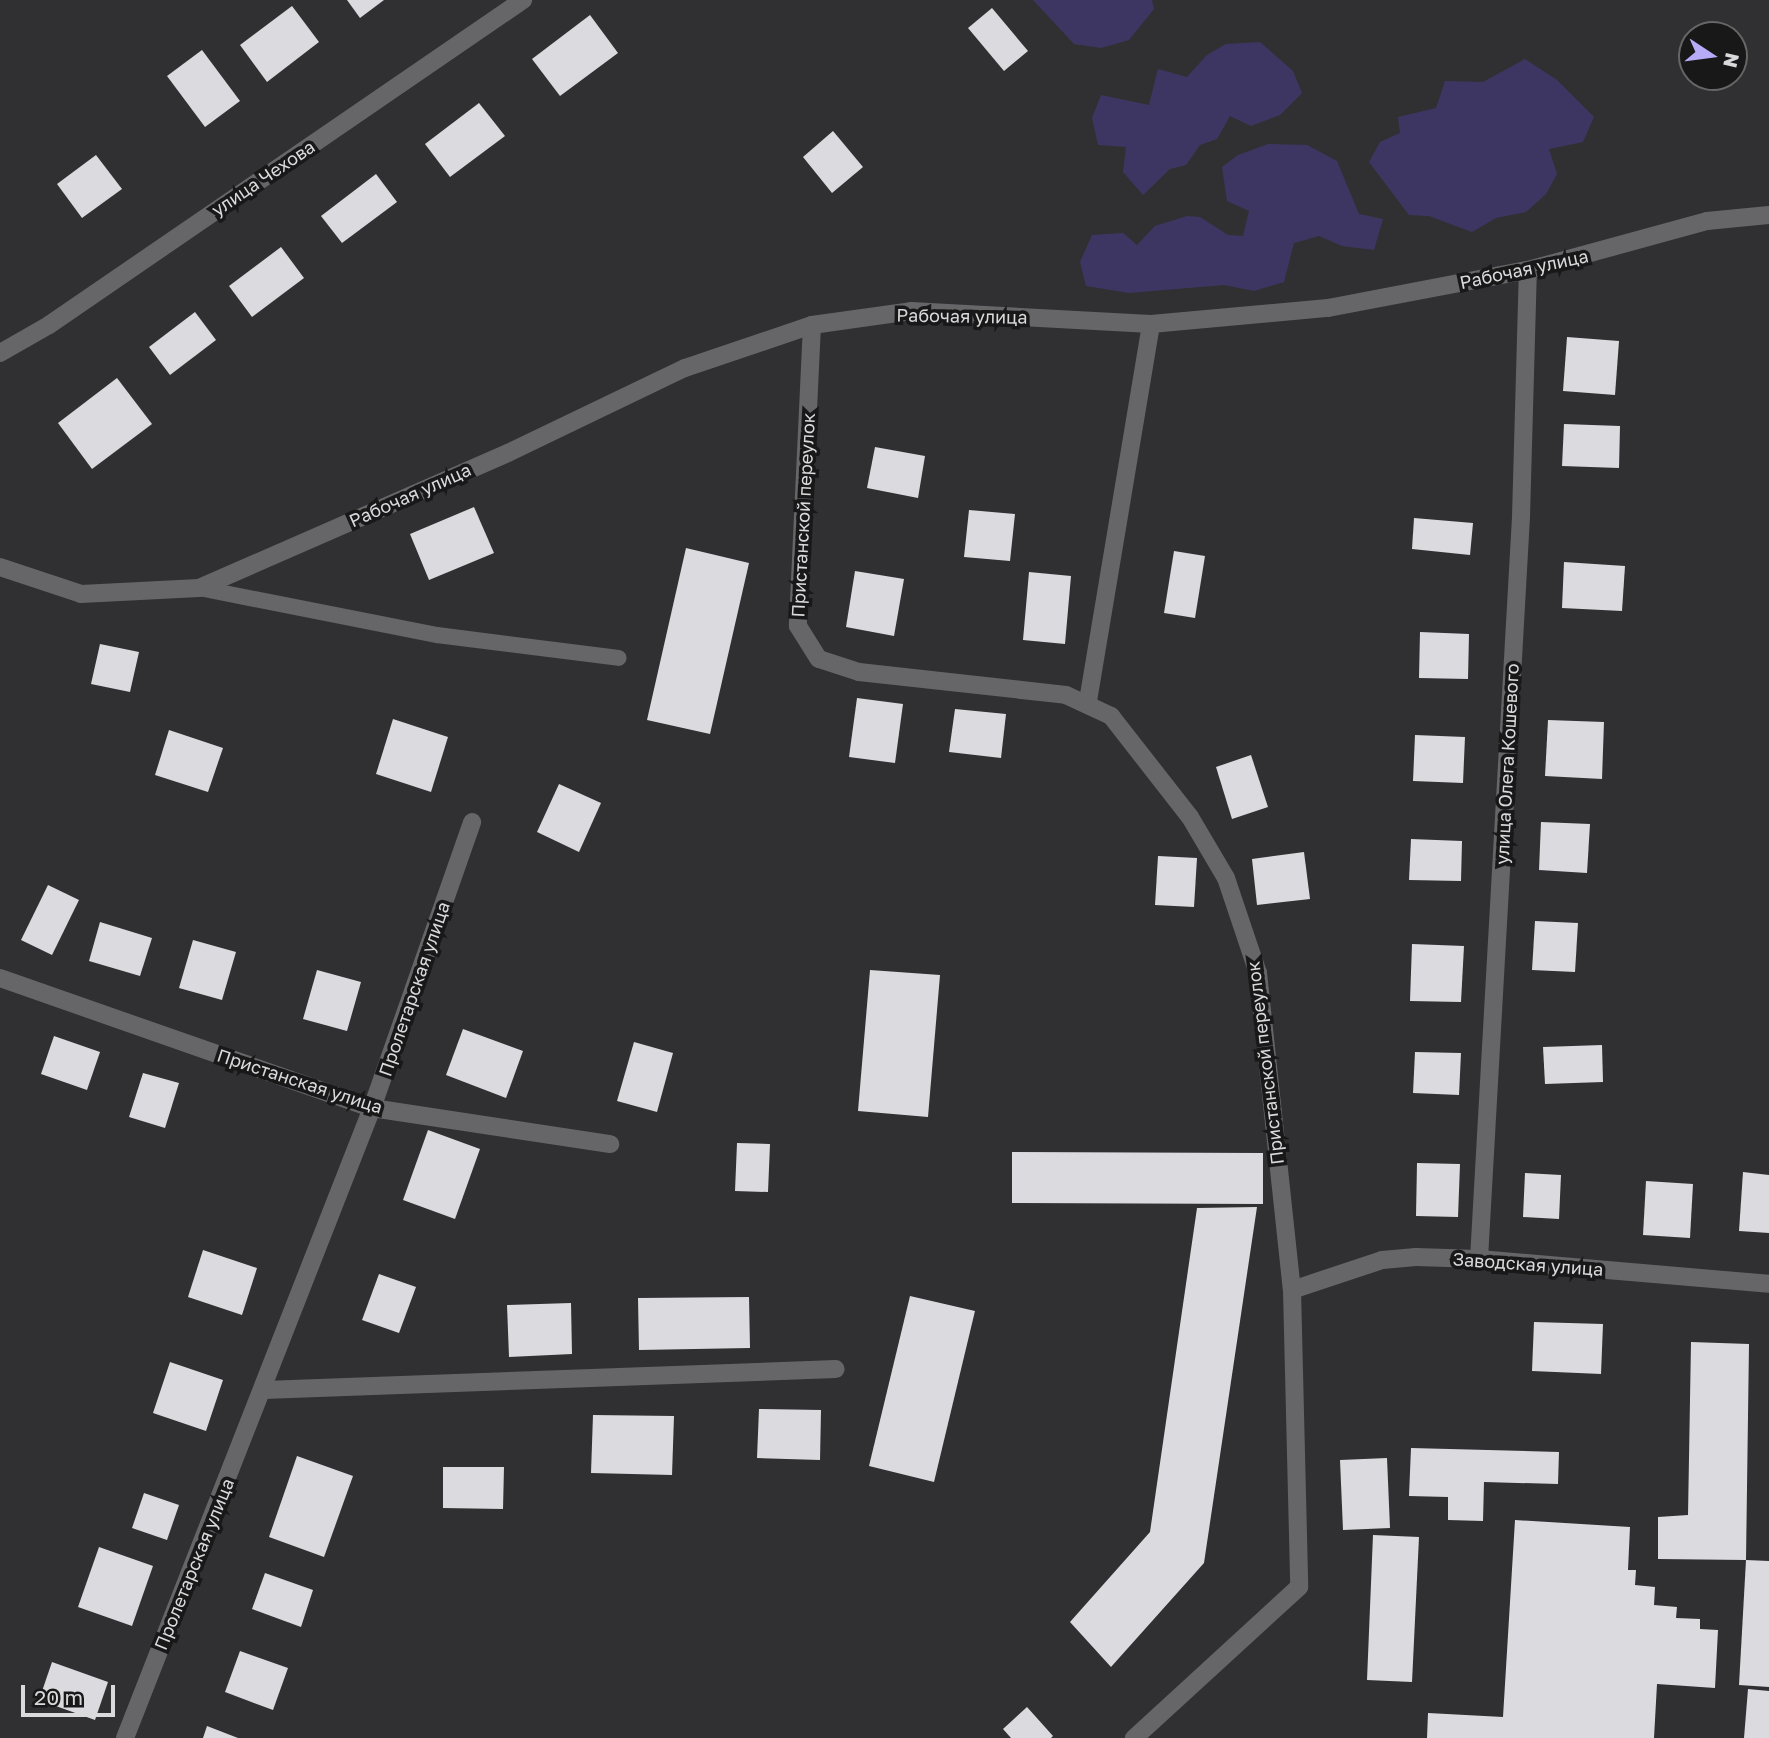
<!DOCTYPE html>
<meta charset="utf-8">
<style>
body{margin:0}
#map{position:relative;width:1769px;height:1738px;overflow:hidden;background:#303033;font-family:"Golos Text",sans-serif}
div>[style]{position:absolute}
[style*='--x']{left:calc(var(--x)*1px);top:calc(var(--y)*1px);width:calc(var(--w)*1px);rotate:calc(var(--a)*1deg)}
.green>*{inset:0;background:#3e3662}
.building>*{inset:0;background:#dbdbdf}
.lane>*{height:16px;margin:-8px;padding:0 8px;transform-origin:8px;border-radius:8px;background:#666669}
.street>*{height:18px;margin:-9px;padding:0 9px;transform-origin:9px;border-radius:9px;background:#666669}
.secondary>*{height:18px;margin:-9px;padding:0 9px;transform-origin:9px;border-radius:9px;background:#666669}
span{translate:-50% -50%;white-space:nowrap;text-align:center;line-height:1.15;-webkit-text-stroke:7px #181819;paint-order:stroke}
.street-label{font-size:18px;color:#dadadc}
.north{position:absolute;left:1678px;top:21px;width:70px;height:70px;box-sizing:border-box;background:#181819;border:2px solid #666667;border-radius:50%;rotate:103deg;font-size:19px;font-weight:700;line-height:28px;text-align:center;color:#dadadc}
.north::after{content:'';display:block;margin:auto;width:24px;height:32px;background:#b7abf8;clip-path:polygon(50% 0,100% 100%,50% 72%,0 100%)}
.scale{position:absolute;left:21px;top:1685px;width:94px;height:32px;box-sizing:border-box;border:4px solid #dadadc;border-top:0;padding-left:9px;font-size:21px;line-height:24px;white-space:nowrap;color:#dadadc;-webkit-text-stroke:5px #181819;paint-order:stroke}
</style>
<div id="map">
<div class="green">
<i style="clip-path:polygon(1033px 0,1152px 0,1154px 9px,1129px 40px,1101px 48px,1074px 44px)"></i>
<i style="clip-path:polygon(1260px 42px,1293px 71px,1302px 93px,1280px 115px,1251px 126px,1230px 116px,1217px 139px,1200px 145px,1186px 165px,1170px 169px,1143px 195px,1123px 172px,1126px 147px,1098px 145px,1092px 118px,1101px 95px,1149px 105px,1158px 69px,1187px 77px,1207px 55px,1226px 44px)"></i>
<i style="clip-path:polygon(1525px 59px,1557px 80px,1594px 117px,1583px 142px,1549px 149px,1557px 174px,1546px 194px,1526px 212px,1496px 218px,1472px 232px,1429px 216px,1409px 215px,1369px 162px,1380px 142px,1400px 133px,1398px 117px,1436px 108px,1445px 81px,1483px 82px)"></i>
<i style="clip-path:polygon(1268px 144px,1307px 145px,1337px 161px,1359px 214px,1383px 219px,1374px 250px,1342px 246px,1319px 236px,1294px 243px,1284px 282px,1254px 291px,1224px 285px,1129px 293px,1086px 286px,1080px 262px,1092px 235px,1123px 233px,1137px 245px,1155px 226px,1187px 216px,1200px 217px,1228px 235px,1243px 236px,1249px 211px,1227px 201px,1222px 167px,1238px 155px)"></i>
</div>
<div class="building">
<i style="clip-path:polygon(347px 0,384px 0,360px 18px)"></i>
<i style="clip-path:polygon(292px 6px,319px 42px,267px 82px,240px 45px)"></i>
<i style="clip-path:polygon(992px 8px,1028px 51px,1004px 71px,968px 28px)"></i>
<i style="clip-path:polygon(590px 15px,618px 53px,560px 96px,532px 59px)"></i>
<i style="clip-path:polygon(202px 50px,240px 101px,205px 127px,167px 76px)"></i>
<i style="clip-path:polygon(479px 103px,505px 136px,450px 177px,425px 144px)"></i>
<i style="clip-path:polygon(833px 131px,863px 167px,832px 193px,803px 157px)"></i>
<i style="clip-path:polygon(96px 155px,122px 189px,82px 218px,57px 184px)"></i>
<i style="clip-path:polygon(376px 174px,397px 202px,342px 243px,321px 216px)"></i>
<i style="clip-path:polygon(281px 247px,304px 278px,252px 317px,229px 286px)"></i>
<i style="clip-path:polygon(195px 312px,216px 340px,170px 375px,149px 347px)"></i>
<i style="clip-path:polygon(1567px 337px,1619px 341px,1615px 395px,1563px 391px)"></i>
<i style="clip-path:polygon(117px 378px,152px 424px,92px 469px,58px 423px)"></i>
<i style="clip-path:polygon(1564px 424px,1620px 426px,1619px 468px,1562px 466px)"></i>
<i style="clip-path:polygon(875px 447px,925px 456px,918px 498px,867px 488px)"></i>
<i style="clip-path:polygon(474px 507px,494px 553px,429px 580px,410px 534px)"></i>
<i style="clip-path:polygon(969px 510px,1015px 514px,1010px 561px,964px 557px)"></i>
<i style="clip-path:polygon(1414px 518px,1473px 523px,1470px 555px,1412px 549px)"></i>
<i style="clip-path:polygon(686px 548px,749px 563px,710px 734px,647px 720px)"></i>
<i style="clip-path:polygon(1174px 551px,1205px 556px,1195px 618px,1164px 613px)"></i>
<i style="clip-path:polygon(1564px 562px,1625px 566px,1622px 611px,1562px 608px)"></i>
<i style="clip-path:polygon(855px 571px,904px 579px,894px 636px,846px 627px)"></i>
<i style="clip-path:polygon(1029px 572px,1071px 576px,1065px 644px,1023px 640px)"></i>
<i style="clip-path:polygon(1420px 632px,1469px 634px,1468px 679px,1419px 678px)"></i>
<i style="clip-path:polygon(100px 644px,139px 652px,130px 692px,91px 684px)"></i>
<i style="clip-path:polygon(857px 698px,903px 704px,895px 763px,849px 757px)"></i>
<i style="clip-path:polygon(955px 709px,1006px 714px,1001px 758px,949px 752px)"></i>
<i style="clip-path:polygon(393px 719px,448px 737px,431px 792px,376px 774px)"></i>
<i style="clip-path:polygon(1548px 720px,1604px 722px,1602px 779px,1545px 776px)"></i>
<i style="clip-path:polygon(169px 730px,223px 748px,208px 792px,155px 775px)"></i>
<i style="clip-path:polygon(1415px 735px,1465px 737px,1463px 783px,1413px 781px)"></i>
<i style="clip-path:polygon(1251px 755px,1268px 807px,1232px 819px,1216px 767px)"></i>
<i style="clip-path:polygon(559px 784px,601px 803px,579px 852px,537px 832px)"></i>
<i style="clip-path:polygon(1541px 822px,1590px 824px,1587px 873px,1539px 870px)"></i>
<i style="clip-path:polygon(1411px 839px,1462px 841px,1461px 881px,1409px 880px)"></i>
<i style="clip-path:polygon(1304px 852px,1310px 899px,1257px 905px,1252px 859px)"></i>
<i style="clip-path:polygon(1158px 856px,1197px 858px,1194px 907px,1155px 905px)"></i>
<i style="clip-path:polygon(48px 885px,79px 900px,52px 955px,21px 940px)"></i>
<i style="clip-path:polygon(1535px 921px,1578px 923px,1575px 972px,1532px 970px)"></i>
<i style="clip-path:polygon(100px 922px,152px 938px,140px 976px,89px 961px)"></i>
<i style="clip-path:polygon(193px 940px,236px 952px,222px 1000px,179px 988px)"></i>
<i style="clip-path:polygon(1412px 944px,1464px 946px,1461px 1002px,1410px 1001px)"></i>
<i style="clip-path:polygon(317px 970px,361px 982px,347px 1031px,303px 1019px)"></i>
<i style="clip-path:polygon(870px 970px,940px 975px,928px 1117px,858px 1111px)"></i>
<i style="clip-path:polygon(463px 1029px,523px 1051px,506px 1098px,446px 1075px)"></i>
<i style="clip-path:polygon(54px 1036px,100px 1052px,87px 1090px,41px 1074px)"></i>
<i style="clip-path:polygon(634px 1042px,673px 1053px,657px 1112px,617px 1101px)"></i>
<i style="clip-path:polygon(1602px 1045px,1603px 1082px,1545px 1084px,1543px 1047px)"></i>
<i style="clip-path:polygon(1415px 1052px,1461px 1053px,1459px 1095px,1413px 1093px)"></i>
<i style="clip-path:polygon(143px 1073px,179px 1083px,165px 1128px,129px 1117px)"></i>
<i style="clip-path:polygon(428px 1130px,480px 1149px,455px 1219px,403px 1200px)"></i>
<i style="clip-path:polygon(737px 1143px,770px 1144px,768px 1192px,735px 1191px)"></i>
<i style="clip-path:polygon(1012px 1152px,1263px 1153px,1263px 1204px,1012px 1203px)"></i>
<i style="clip-path:polygon(1417px 1163px,1460px 1164px,1458px 1217px,1416px 1216px)"></i>
<i style="clip-path:polygon(1743px 1172px,1769px 1175px,1769px 1233px,1739px 1231px)"></i>
<i style="clip-path:polygon(1525px 1173px,1561px 1175px,1559px 1219px,1523px 1217px)"></i>
<i style="clip-path:polygon(1646px 1181px,1693px 1184px,1690px 1238px,1643px 1235px)"></i>
<i style="clip-path:polygon(1257px 1207px,1204px 1563px,1111px 1667px,1070px 1622px,1150px 1532px,1197px 1208px)"></i>
<i style="clip-path:polygon(203px 1250px,257px 1268px,242px 1315px,188px 1297px)"></i>
<i style="clip-path:polygon(379px 1274px,416px 1287px,399px 1333px,362px 1320px)"></i>
<i style="clip-path:polygon(910px 1296px,975px 1311px,934px 1482px,869px 1466px)"></i>
<i style="clip-path:polygon(749px 1297px,750px 1348px,639px 1350px,638px 1298px)"></i>
<i style="clip-path:polygon(571px 1303px,572px 1354px,509px 1357px,507px 1305px)"></i>
<i style="clip-path:polygon(1534px 1322px,1603px 1324px,1601px 1374px,1532px 1371px)"></i>
<i style="clip-path:polygon(1691px 1342px,1749px 1344px,1746px 1560px,1658px 1559px,1658px 1517px,1688px 1515px)"></i>
<i style="clip-path:polygon(170px 1362px,223px 1380px,206px 1431px,153px 1413px)"></i>
<i style="clip-path:polygon(759px 1409px,821px 1410px,820px 1460px,757px 1458px)"></i>
<i style="clip-path:polygon(593px 1415px,674px 1416px,672px 1475px,591px 1473px)"></i>
<i style="clip-path:polygon(1411px 1448px,1559px 1452px,1558px 1484px,1484px 1482px,1483px 1521px,1448px 1520px,1448px 1497px,1409px 1496px)"></i>
<i style="clip-path:polygon(297px 1456px,353px 1476px,324px 1557px,269px 1537px)"></i>
<i style="clip-path:polygon(1387px 1458px,1390px 1528px,1343px 1530px,1340px 1460px)"></i>
<i style="clip-path:polygon(443px 1467px,504px 1467px,503px 1509px,443px 1508px)"></i>
<i style="clip-path:polygon(144px 1493px,179px 1505px,167px 1540px,132px 1528px)"></i>
<i style="clip-path:polygon(1515px 1520px,1630px 1527px,1628px 1570px,1636px 1570px,1635px 1585px,1655px 1587px,1654px 1605px,1677px 1607px,1676px 1618px,1700px 1619px,1700px 1629px,1718px 1630px,1715px 1688px,1657px 1684px,1654px 1738px,1427px 1738px,1428px 1713px,1503px 1717px)"></i>
<i style="clip-path:polygon(1373px 1535px,1419px 1537px,1412px 1682px,1367px 1680px)"></i>
<i style="clip-path:polygon(99px 1547px,153px 1566px,132px 1626px,78px 1607px)"></i>
<i style="clip-path:polygon(1746px 1560px,1769px 1561px,1769px 1687px,1739px 1685px)"></i>
<i style="clip-path:polygon(265px 1573px,313px 1590px,301px 1627px,252px 1609px)"></i>
<i style="clip-path:polygon(240px 1651px,288px 1668px,273px 1710px,225px 1692px)"></i>
<i style="clip-path:polygon(52px 1662px,108px 1682px,95px 1720px,39px 1700px)"></i>
<i style="clip-path:polygon(1748px 1689px,1769px 1691px,1769px 1738px,1744px 1738px)"></i>
<i style="clip-path:polygon(1027px 1707px,1053px 1736px,1051px 1738px,1011px 1738px,1003px 1729px)"></i>
<i style="clip-path:polygon(207px 1726px,238px 1738px,203px 1738px)"></i>
</div>
<div class="lane">
<i style="--x:199;--y:588;--w:243;--a:11.2"></i>
<i style="--x:437;--y:635;--w:183;--a:7.2"></i>
</div>
<div class="street">
<i style="--x:812;--y:325;--w:301;--a:92.7"></i>
<i style="--x:798;--y:626;--w:39;--a:58"></i>
<i style="--x:819;--y:659;--w:42;--a:18"></i>
<i style="--x:859;--y:672;--w:208;--a:6.3"></i>
<i style="--x:1066;--y:695;--w:50;--a:25"></i>
<i style="--x:1111;--y:716;--w:128;--a:52"></i>
<i style="--x:1190;--y:817;--w:71;--a:59.5"></i>
<i style="--x:1226;--y:878;--w:100;--a:71.4"></i>
<i style="--x:1258;--y:973;--w:319;--a:83.9"></i>
<i style="--x:1292;--y:1290;--w:297;--a:88.6"></i>
<i style="--x:1299;--y:1587;--w:224;--a:137.5"></i>
<i style="--x:0;--y:353;--w:56;--a:-29.7"></i>
<i style="--x:49;--y:325;--w:575;--a:-34.44"></i>
<i style="--x:1088;--y:701;--w:382;--a:-80.5"></i>
<i style="--x:0;--y:978;--w:394;--a:19.3"></i>
<i style="--x:372;--y:1108;--w:241;--a:8.6"></i>
<i style="--x:1479;--y:1259;--w:743;--a:-86.76"></i>
<i style="--x:1521;--y:517;--w:247;--a:-88.4"></i>
<i style="--x:1292;--y:1290;--w:95;--a:-18.4"></i>
<i style="--x:1382;--y:1260;--w:34;--a:-5"></i>
<i style="--x:1416;--y:1257;--w:63;--a:1.8"></i>
<i style="--x:1479;--y:1259;--w:291;--a:4.9"></i>
<i style="--x:264;--y:1390;--w:572;--a:-2.1"></i>
<i style="--x:125;--y:1738;--w:677;--a:-68.59"></i>
<i style="--x:372;--y:1108;--w:303;--a:-70.7"></i>
</div>
<div class="secondary">
<i style="--x:0;--y:567;--w:85;--a:18.4"></i>
<i style="--x:81;--y:594;--w:118;--a:-2.9"></i>
<i style="--x:199;--y:588;--w:337;--a:-23.6"></i>
<i style="--x:508;--y:453;--w:196;--a:-25.7"></i>
<i style="--x:685;--y:368;--w:134;--a:-18.7"></i>
<i style="--x:812;--y:325;--w:100;--a:-8"></i>
<i style="--x:911;--y:311;--w:240;--a:3.1"></i>
<i style="--x:1151;--y:324;--w:178;--a:-5.2"></i>
<i style="--x:1328;--y:308;--w:204;--a:-10.8"></i>
<i style="--x:1528;--y:270;--w:186;--a:-15.3"></i>
<i style="--x:1707;--y:221;--w:62;--a:-5.5"></i>
</div>
<div class="street-label">
<span style="left:263px;top:178px;rotate:-34deg">улица Чехова</span>
<span style="left:1524px;top:269px;rotate:-12deg">Рабочая улица</span>
<span style="left:962px;top:316px;rotate:1deg">Рабочая улица</span>
<span style="left:410px;top:495px;rotate:-24deg">Рабочая улица</span>
<span style="left:803px;top:515px;rotate:-87deg">Пристанской переулок</span>
<span style="left:1507px;top:764px;rotate:-87deg">улица Олега Кошевого</span>
<span style="left:414px;top:989px;rotate:-71deg">Пролетарская улица</span>
<span style="left:1265px;top:1063px;rotate:-97deg">Пристанской переулок</span>
<span style="left:300px;top:1081px;rotate:18deg">Пристанская улица</span>
<span style="left:1528px;top:1264px;rotate:4deg">Заводская улица</span>
<span style="left:194px;top:1564px;rotate:-68deg">Пролетарская улица</span>
</div>
<div class="north">N</div>
<div class="scale">20 m</div>
</div>
